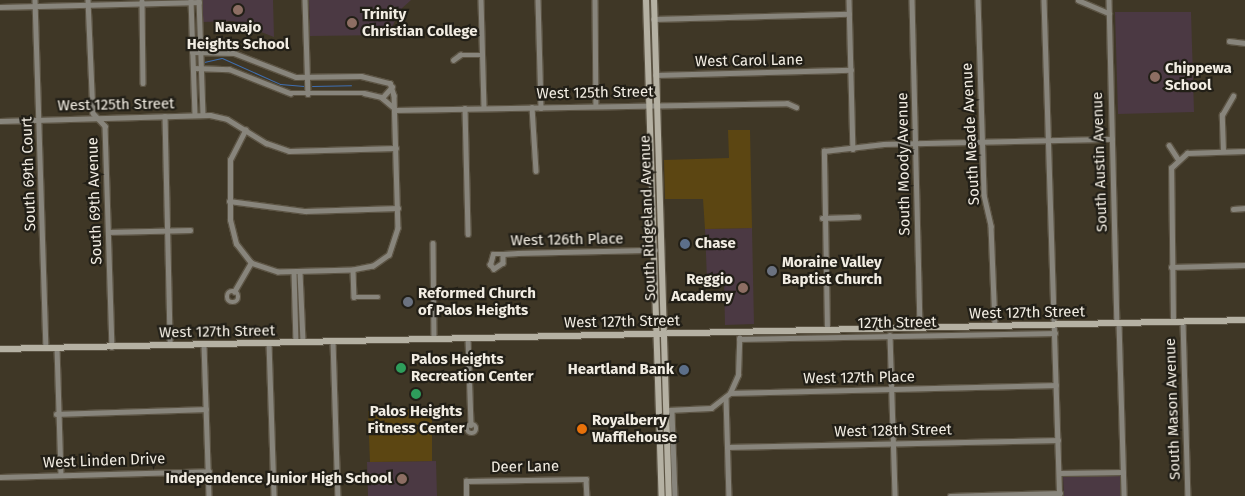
<!DOCTYPE html>
<style>
body{margin:0}
#map{position:relative;width:1245px;height:496px;overflow:hidden;background:#3f3726;font-family:"Fira Sans",sans-serif}
div>[style]{position:absolute}
[style*='--x']{left:calc(var(--x)*1px);top:calc(var(--y)*1px);width:calc(var(--w)*1px);rotate:calc(var(--a)*1deg)}
.education>*{inset:0;background:#4b3943}
.green>*{inset:0;background:#5c4612}
.stream>*{height:1px;margin:-0.5px;padding:0 0.5px;transform-origin:0.5px;border-radius:0.5px;background:#3f6fb2}
.roads{filter:drop-shadow(1px 0 #5c5444) drop-shadow(-1px 0 #5c5444) drop-shadow(0 1px #5c5444) drop-shadow(0 -1px #5c5444)}
.street>*{height:4.5px;margin:-2.25px;padding:0 2.25px;transform-origin:2.25px;border-radius:2.25px;background:#88857c}
.street>.ring{margin:-2.25px;padding:0;box-sizing:content-box;background:none;border:4.5px solid #88857c;border-radius:50%}
.secondary>*{height:6px;margin:-3px;padding:0 3px;transform-origin:3px;border-radius:3px;background:#b5b1a3}
.dots>*{width:14px;height:14px;translate:-50% -50%;box-sizing:border-box;border:2px solid #221f17;border-radius:50%}
span{translate:-50% -50%;white-space:nowrap;text-align:center;line-height:1.15;-webkit-text-stroke:4.5px #221f17;paint-order:stroke}
.poi-label{font-size:15px;color:#f2ede3;font-weight:700}
.left{translate:0 -50%;text-align:left}
.right{translate:-100% -50%;text-align:right}
.street-label{font-size:15px;color:#f2ede3}
</style>
<div id="map">
<div class="education">
<i style="clip-path:polygon(201px 0,273px 0,274px 37px,233px 21px,202px 22px)"></i>
<i style="clip-path:polygon(309px 0,411px 0,399px 11px,389px 35px,310px 36px)"></i>
<i style="clip-path:polygon(1115px 12px,1191px 12px,1194px 112px,1118px 114px)"></i>
<i style="clip-path:polygon(752px 228px,754px 324px,725px 325px,724px 280px,707px 280px,705px 229px)"></i>
<i style="clip-path:polygon(436px 461px,437px 496px,368px 496px,367px 462px)"></i>
<i style="clip-path:polygon(1120px 475px,1121px 496px,1064px 496px,1063px 476px)"></i>
</div>
<div class="green">
<i style="clip-path:polygon(728px 130px,750px 130px,752px 228px,705px 229px,703px 199px,665px 199px,664px 160px,729px 158px)"></i>
<i style="clip-path:polygon(432px 408px,432px 461px,370px 462px,368px 411px)"></i>
</div>
<div class="stream">
<i style="--x:204;--y:62;--w:18;--a:-13"></i>
<i style="--x:222;--y:58;--w:64;--a:24.1"></i>
<i style="--x:280;--y:84;--w:24;--a:5"></i>
<i style="--x:312;--y:86;--w:39;--a:-1"></i>
</div>
<div class="roads">
<div class="street">
<i style="--x:35;--y:0;--w:348;--a:88.2"></i>
<i style="--x:88;--y:0;--w:113;--a:87.5"></i>
<i style="--x:93;--y:113;--w:18;--a:47"></i>
<i style="--x:105;--y:126;--w:221;--a:88.2"></i>
<i style="--x:191;--y:0;--w:115;--a:88"></i>
<i style="--x:199;--y:0;--w:115;--a:88"></i>
<i style="--x:305;--y:0;--w:94;--a:88.2"></i>
<i style="--x:481;--y:0;--w:108;--a:88.4"></i>
<i style="--x:538;--y:0;--w:108;--a:88.4"></i>
<i style="--x:595;--y:0;--w:106;--a:89.5"></i>
<i style="--x:849;--y:0;--w:149;--a:88.5"></i>
<i style="--x:912;--y:0;--w:328;--a:88.6"></i>
<i style="--x:978;--y:0;--w:195;--a:88.2"></i>
<i style="--x:984;--y:195;--w:32;--a:77"></i>
<i style="--x:991;--y:226;--w:100;--a:87.7"></i>
<i style="--x:1044;--y:0;--w:496;--a:88.2"></i>
<i style="--x:1078;--y:0;--w:34;--a:23"></i>
<i style="--x:1109;--y:0;--w:323;--a:88.6"></i>
<i style="--x:142;--y:1;--w:82;--a:89.3"></i>
<i style="--x:0;--y:7;--w:199;--a:-1.4"></i>
<i style="--x:653;--y:19;--w:196;--a:-1.5"></i>
<i style="--x:1229;--y:41;--w:16;--a:7"></i>
<i style="--x:192;--y:52;--w:42;--a:1.4"></i>
<i style="--x:234;--y:53;--w:66;--a:21.2"></i>
<i style="--x:296;--y:77;--w:65;--a:-0.9"></i>
<i style="--x:361;--y:76;--w:30;--a:14"></i>
<i style="--x:390;--y:83;--w:13;--a:72"></i>
<i style="--x:394;--y:95;--w:133;--a:88.3"></i>
<i style="--x:398;--y:228;--w:28;--a:108"></i>
<i style="--x:389;--y:255;--w:19;--a:145"></i>
<i style="--x:373;--y:266;--w:20;--a:169"></i>
<i style="--x:353;--y:270;--w:75;--a:178.5"></i>
<i style="--x:278;--y:272;--w:28;--a:-162"></i>
<i style="--x:251;--y:263;--w:24;--a:-128"></i>
<i style="--x:236;--y:244;--w:25;--a:-104"></i>
<i style="--x:230;--y:220;--w:60;--a:-90"></i>
<i style="--x:230;--y:160;--w:34;--a:-63"></i>
<i style="--x:453;--y:60;--w:9;--a:-36"></i>
<i style="--x:460;--y:55;--w:22;--a:0"></i>
<i style="--x:193;--y:68;--w:36;--a:2"></i>
<i style="--x:229;--y:69;--w:66;--a:21.5"></i>
<i style="--x:290;--y:93;--w:74;--a:0"></i>
<i style="--x:364;--y:93;--w:17;--a:13"></i>
<i style="--x:381;--y:97;--w:17;--a:40"></i>
<i style="--x:655;--y:75;--w:196;--a:-1.5"></i>
<i style="--x:382;--y:98;--w:15;--a:-48"></i>
<i style="--x:532;--y:107;--w:64;--a:86.4"></i>
<i style="--x:465;--y:108;--w:126;--a:88.6"></i>
<i style="--x:394;--y:110;--w:393;--a:-1"></i>
<i style="--x:787;--y:103;--w:10;--a:24"></i>
<i style="--x:165;--y:116;--w:229;--a:88.7"></i>
<i style="--x:0;--y:121;--w:210;--a:-1.6"></i>
<i style="--x:210;--y:115;--w:17;--a:13"></i>
<i style="--x:227;--y:119;--w:46;--a:31.6"></i>
<i style="--x:266;--y:143;--w:24;--a:19"></i>
<i style="--x:289;--y:151;--w:107;--a:-1.6"></i>
<i style="--x:1169;--y:145;--w:17;--a:57"></i>
<i style="--x:1223;--y:151;--w:36;--a:-92"></i>
<i style="--x:1222;--y:115;--w:22;--a:-60"></i>
<i style="--x:229;--y:201;--w:77;--a:7.5"></i>
<i style="--x:305;--y:211;--w:93;--a:-1.8"></i>
<i style="--x:1233;--y:209;--w:12;--a:-5"></i>
<i style="--x:822;--y:218;--w:36;--a:-2"></i>
<i style="--x:109;--y:232;--w:81;--a:-1.4"></i>
<i style="--x:433;--y:243;--w:96;--a:89.4"></i>
<i style="--x:503;--y:254;--w:9;--a:90"></i>
<i style="--x:503;--y:263;--w:11;--a:146"></i>
<i style="--x:494;--y:269;--w:6;--a:-135"></i>
<i style="--x:490;--y:265;--w:11;--a:-75"></i>
<i style="--x:493;--y:254;--w:10;--a:0"></i>
<i style="--x:503;--y:254;--w:15;--a:-4"></i>
<i style="--x:518;--y:253;--w:137;--a:-1.3"></i>
<i style="--x:1171;--y:267;--w:74;--a:-1.5"></i>
<i style="--x:353;--y:270;--w:27;--a:88"></i>
<i style="--x:354;--y:297;--w:24;--a:0"></i>
<i style="--x:294;--y:272;--w:70;--a:88.4"></i>
<i style="--x:300;--y:272;--w:70;--a:87.5"></i>
<i class="ring" style="left:227.5px;top:291.5px;width:6.5px;height:6.5px"></i>
<i style="--x:234;--y:292;--w:34;--a:-60"></i>
<i style="--x:1173;--y:321;--w:153;--a:-90.7"></i>
<i style="--x:1171;--y:168;--w:22;--a:-43"></i>
<i style="--x:1187;--y:153;--w:58;--a:-2"></i>
<i style="--x:1183;--y:321;--w:175;--a:88.4"></i>
<i style="--x:1119;--y:323;--w:173;--a:88.3"></i>
<i style="--x:827;--y:330;--w:179;--a:-91"></i>
<i style="--x:824;--y:151;--w:60;--a:-6.7"></i>
<i style="--x:884;--y:144;--w:228;--a:-1.3"></i>
<i style="--x:890;--y:335;--w:161;--a:88.2"></i>
<i style="--x:468;--y:338;--w:87;--a:88"></i>
<i style="--x:739;--y:339;--w:316;--a:-1.1"></i>
<i style="--x:333;--y:341;--w:155;--a:88.2"></i>
<i style="--x:269;--y:343;--w:153;--a:88.1"></i>
<i style="--x:204;--y:345;--w:151;--a:88.1"></i>
<i style="--x:57;--y:348;--w:126;--a:88.2"></i>
<i style="--x:730;--y:393;--w:20;--a:-66"></i>
<i style="--x:738;--y:375;--w:37;--a:-88"></i>
<i style="--x:726;--y:397;--w:99;--a:88.3"></i>
<i style="--x:667;--y:410;--w:44;--a:-2.6"></i>
<i style="--x:711;--y:408;--w:24;--a:-38"></i>
<i style="--x:730;--y:393;--w:326;--a:-1.4"></i>
<i style="--x:672;--y:411;--w:85;--a:88"></i>
<i style="--x:56;--y:414;--w:150;--a:-1.9"></i>
<i class="ring" style="left:467.5px;top:424.5px;width:4.5px;height:4.5px"></i>
<i style="--x:728;--y:447;--w:330;--a:-1.2"></i>
<i style="--x:1059;--y:473;--w:64;--a:-0.9"></i>
<i style="--x:0;--y:477;--w:209;--a:-1.6"></i>
<i style="--x:466;--y:496;--w:15;--a:-90"></i>
<i style="--x:466;--y:481;--w:120;--a:-1"></i>
<i style="--x:586;--y:479;--w:17;--a:87"></i>
<i style="--x:950;--y:496;--w:110;--a:-1.6"></i>
</div>
<div class="secondary">
<i style="--x:646;--y:0;--w:496;--a:88.2"></i>
<i style="--x:654;--y:0;--w:496;--a:88.3"></i>
<i style="--x:0;--y:349;--w:1245;--a:-1.33"></i>
</div>
</div>
<div class="dots">
<i style="left:238px;top:10px;background:#8d6e63"></i>
<i style="left:352px;top:23px;background:#8d6e63"></i>
<i style="left:1155px;top:77px;background:#8d6e63"></i>
<i style="left:685px;top:244px;background:#5c6f8a"></i>
<i style="left:772px;top:271px;background:#6b7280"></i>
<i style="left:743px;top:288px;background:#8d6e63"></i>
<i style="left:408px;top:302px;background:#6b7280"></i>
<i style="left:401px;top:368px;background:#2e9e5b"></i>
<i style="left:684px;top:370px;background:#5c6f8a"></i>
<i style="left:416px;top:394px;background:#2e9e5b"></i>
<i style="left:582px;top:429px;background:#e8710a"></i>
<i style="left:402px;top:479px;background:#8d6e63"></i>
</div>
<div class="poi-label">
<span class="left" style="left:362px;top:23px">Trinity<br>Christian College</span>
<span style="left:238px;top:36px">Navajo<br>Heights School</span>
<span class="left" style="left:1165px;top:77px">Chippewa<br>School</span>
<span class="left" style="left:695px;top:244px">Chase</span>
<span class="left" style="left:782px;top:271px">Moraine Valley<br>Baptist Church</span>
<span class="right" style="left:733px;top:288px">Reggio<br>Academy</span>
<span class="left" style="left:418px;top:302px">Reformed Church<br>of Palos Heights</span>
<span class="left" style="left:411px;top:368px">Palos Heights<br>Recreation Center</span>
<span class="right" style="left:674px;top:370px">Heartland Bank</span>
<span style="left:416px;top:420px">Palos Heights<br>Fitness Center</span>
<span class="left" style="left:592px;top:429px">Royalberry<br>Wafflehouse</span>
<span class="right" style="left:392px;top:479px">Independence Junior High School</span>
</div>
<div class="street-label">
<span style="left:749px;top:61px;rotate:-1deg">West Carol Lane</span>
<span style="left:595px;top:93px;rotate:-1deg">West 125th Street</span>
<span style="left:116px;top:105px;rotate:-1deg">West 125th Street</span>
<span style="left:971px;top:134px;rotate:-93deg">South Meade Avenue</span>
<span style="left:1100px;top:162px;rotate:-92deg">South Austin Avenue</span>
<span style="left:904px;top:164px;rotate:-91deg">South Moody Avenue</span>
<span style="left:29px;top:174px;rotate:-92deg">South 69th Court</span>
<span style="left:95px;top:201px;rotate:-92deg">South 69th Avenue</span>
<span style="left:648px;top:218px;rotate:-92deg">South Ridgeland Avenue</span>
<span style="left:567px;top:240px;rotate:-1deg">West 126th Place</span>
<span style="left:1027px;top:313px;rotate:-1deg">West 127th Street</span>
<span style="left:622px;top:322px;rotate:-1deg">West 127th Street</span>
<span style="left:897px;top:323px;rotate:-1deg">127th Street</span>
<span style="left:217px;top:332px;rotate:-1deg">West 127th Street</span>
<span style="left:859px;top:378px;rotate:-1deg">West 127th Place</span>
<span style="left:1173px;top:409px;rotate:-92deg">South Mason Avenue</span>
<span style="left:893px;top:431px;rotate:-1deg">West 128th Street</span>
<span style="left:104px;top:461px;rotate:-2deg">West Linden Drive</span>
<span style="left:525px;top:467px;rotate:-1deg">Deer Lane</span>
</div>
</div>
